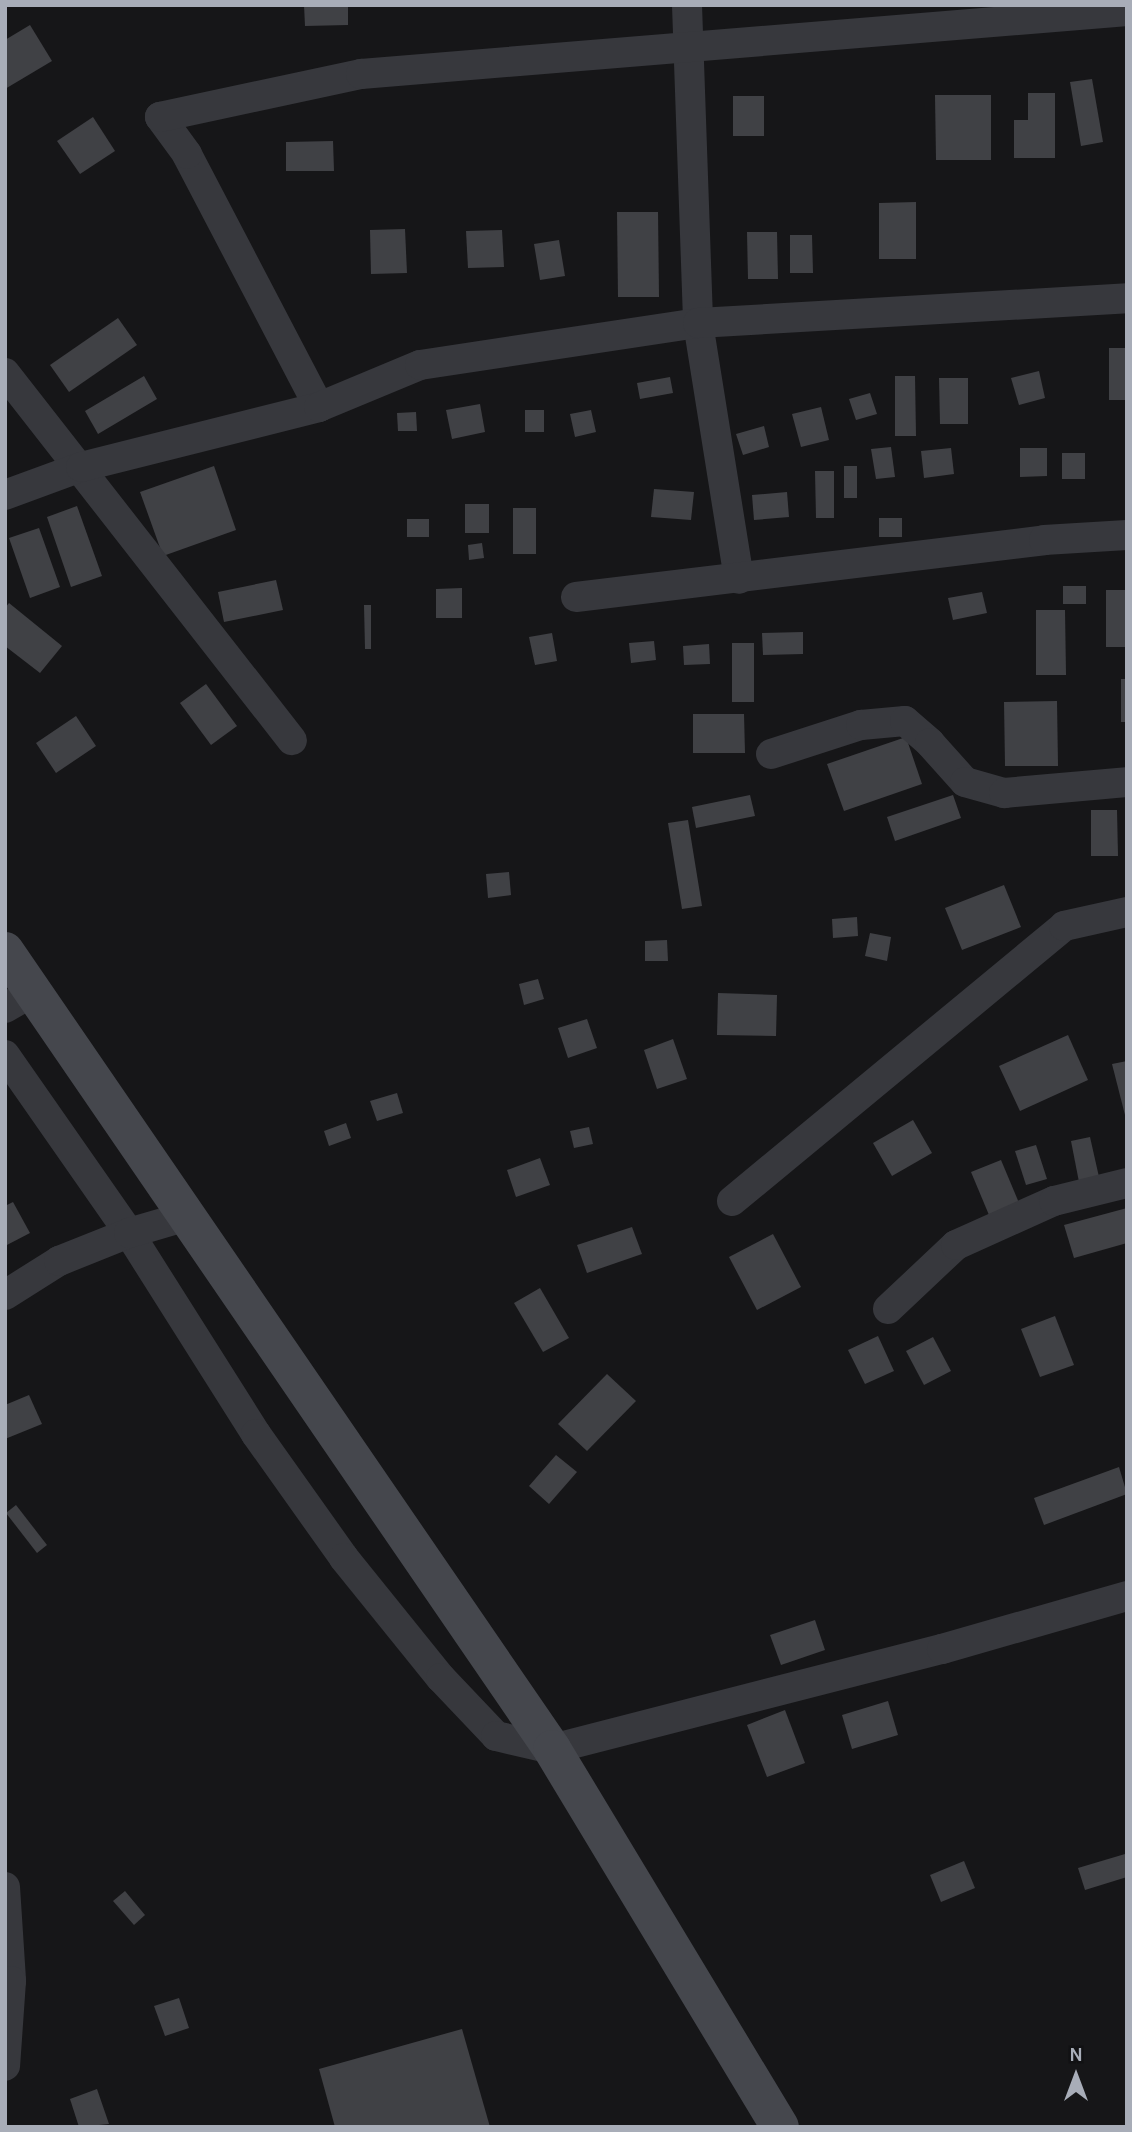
<!DOCTYPE html>
<style>
body{margin:0}
#map{position:relative;width:1132px;height:2132px;overflow:hidden;background:#161618;font-family:Karla,sans-serif}
div>[style]{position:absolute}
[style*='--x']{left:calc(var(--x)*1px);top:calc(var(--y)*1px);width:calc(var(--w)*1px);rotate:calc(var(--a)*1deg)}
.building>*{inset:0;background:#404145}
.minor>*{height:30px;margin:-15px;padding:0 15px;transform-origin:15px;border-radius:15px;background:#37383d}
.secondary>*{height:38px;margin:-19px;padding:0 19px;transform-origin:19px;border-radius:19px;background:#45474d}
span{translate:-50% -50%;white-space:nowrap;text-align:center;line-height:1.15;-webkit-text-stroke:6px #111113;paint-order:stroke}
.frame{position:absolute;inset:0;border:7px solid #a8adb8;pointer-events:none}
.north{position:absolute;left:1041px;top:2041px;width:70px;height:70px;-webkit-text-stroke:5px #111113;paint-order:stroke;rotate:0deg;font-size:19px;font-weight:700;line-height:28px;text-align:center;color:#a8adb8}
.north::after{content:'';display:block;margin:auto;width:24px;height:32px;background:#a8adb8;clip-path:polygon(50% 0,100% 100%,50% 72%,0 100%)}
</style>
<div id="map">
<div class="building">
<i style="clip-path:polygon(304px 5px,348px 5px,348px 25px,305px 26px)"></i>
<i style="clip-path:polygon(30px 25px,52px 61px,5px 89px,5px 40px)"></i>
<i style="clip-path:polygon(1092px 79px,1103px 142px,1081px 146px,1070px 82px)"></i>
<i style="clip-path:polygon(1028px 93px,1055px 93px,1055px 158px,1014px 158px,1014px 120px,1028px 120px)"></i>
<i style="clip-path:polygon(935px 95px,991px 95px,991px 160px,936px 160px)"></i>
<i style="clip-path:polygon(733px 96px,764px 96px,764px 136px,733px 136px)"></i>
<i style="clip-path:polygon(93px 117px,115px 151px,80px 174px,57px 141px)"></i>
<i style="clip-path:polygon(333px 141px,334px 171px,286px 171px,286px 142px)"></i>
<i style="clip-path:polygon(916px 202px,916px 259px,879px 259px,879px 203px)"></i>
<i style="clip-path:polygon(617px 212px,658px 212px,659px 297px,618px 297px)"></i>
<i style="clip-path:polygon(405px 229px,407px 273px,371px 274px,370px 230px)"></i>
<i style="clip-path:polygon(502px 230px,504px 267px,468px 268px,466px 231px)"></i>
<i style="clip-path:polygon(747px 232px,777px 232px,778px 279px,748px 279px)"></i>
<i style="clip-path:polygon(790px 235px,812px 235px,813px 273px,790px 273px)"></i>
<i style="clip-path:polygon(559px 240px,565px 276px,540px 280px,534px 244px)"></i>
<i style="clip-path:polygon(118px 318px,137px 345px,69px 392px,50px 365px)"></i>
<i style="clip-path:polygon(1109px 348px,1127px 348px,1127px 400px,1109px 400px)"></i>
<i style="clip-path:polygon(1039px 371px,1045px 398px,1019px 405px,1011px 378px)"></i>
<i style="clip-path:polygon(144px 376px,157px 399px,98px 434px,85px 411px)"></i>
<i style="clip-path:polygon(895px 376px,915px 376px,916px 436px,895px 436px)"></i>
<i style="clip-path:polygon(670px 377px,673px 393px,640px 399px,637px 383px)"></i>
<i style="clip-path:polygon(939px 378px,968px 378px,968px 424px,940px 424px)"></i>
<i style="clip-path:polygon(870px 393px,877px 414px,856px 420px,849px 399px)"></i>
<i style="clip-path:polygon(480px 404px,485px 432px,452px 439px,446px 410px)"></i>
<i style="clip-path:polygon(821px 407px,829px 440px,801px 447px,792px 414px)"></i>
<i style="clip-path:polygon(525px 410px,544px 410px,544px 432px,525px 432px)"></i>
<i style="clip-path:polygon(591px 410px,596px 432px,575px 437px,570px 414px)"></i>
<i style="clip-path:polygon(416px 412px,417px 431px,398px 431px,397px 413px)"></i>
<i style="clip-path:polygon(764px 426px,769px 447px,743px 455px,736px 434px)"></i>
<i style="clip-path:polygon(891px 447px,895px 477px,876px 479px,871px 449px)"></i>
<i style="clip-path:polygon(951px 448px,954px 474px,924px 478px,921px 451px)"></i>
<i style="clip-path:polygon(1020px 448px,1047px 448px,1047px 476px,1020px 477px)"></i>
<i style="clip-path:polygon(1062px 453px,1085px 453px,1085px 479px,1062px 479px)"></i>
<i style="clip-path:polygon(214px 466px,236px 530px,163px 556px,140px 492px)"></i>
<i style="clip-path:polygon(844px 466px,857px 466px,857px 498px,844px 498px)"></i>
<i style="clip-path:polygon(815px 471px,834px 471px,834px 518px,816px 518px)"></i>
<i style="clip-path:polygon(654px 489px,694px 492px,691px 520px,651px 517px)"></i>
<i style="clip-path:polygon(787px 492px,789px 517px,754px 520px,752px 495px)"></i>
<i style="clip-path:polygon(465px 504px,489px 504px,489px 533px,465px 533px)"></i>
<i style="clip-path:polygon(77px 506px,102px 576px,71px 587px,47px 517px)"></i>
<i style="clip-path:polygon(513px 508px,536px 508px,536px 554px,513px 554px)"></i>
<i style="clip-path:polygon(879px 518px,902px 518px,902px 537px,879px 537px)"></i>
<i style="clip-path:polygon(407px 519px,429px 519px,429px 537px,407px 537px)"></i>
<i style="clip-path:polygon(39px 528px,60px 587px,30px 598px,9px 538px)"></i>
<i style="clip-path:polygon(482px 543px,484px 558px,469px 560px,468px 545px)"></i>
<i style="clip-path:polygon(276px 580px,283px 610px,224px 622px,218px 592px)"></i>
<i style="clip-path:polygon(1063px 586px,1086px 586px,1086px 604px,1063px 604px)"></i>
<i style="clip-path:polygon(462px 588px,462px 618px,436px 618px,436px 589px)"></i>
<i style="clip-path:polygon(1106px 590px,1127px 590px,1127px 647px,1106px 647px)"></i>
<i style="clip-path:polygon(982px 592px,987px 613px,953px 620px,948px 598px)"></i>
<i style="clip-path:polygon(9px 603px,62px 646px,40px 673px,5px 646px,5px 608px)"></i>
<i style="clip-path:polygon(364px 605px,371px 605px,371px 649px,365px 649px)"></i>
<i style="clip-path:polygon(1036px 610px,1065px 610px,1066px 675px,1036px 675px)"></i>
<i style="clip-path:polygon(803px 632px,803px 654px,763px 655px,762px 633px)"></i>
<i style="clip-path:polygon(552px 633px,557px 661px,535px 665px,529px 637px)"></i>
<i style="clip-path:polygon(654px 641px,656px 660px,631px 663px,629px 643px)"></i>
<i style="clip-path:polygon(732px 643px,754px 643px,754px 702px,732px 702px)"></i>
<i style="clip-path:polygon(709px 644px,710px 664px,684px 665px,683px 646px)"></i>
<i style="clip-path:polygon(1121px 679px,1127px 679px,1127px 722px,1121px 722px)"></i>
<i style="clip-path:polygon(206px 684px,237px 726px,211px 745px,180px 703px)"></i>
<i style="clip-path:polygon(1057px 701px,1058px 766px,1005px 766px,1004px 702px)"></i>
<i style="clip-path:polygon(693px 714px,744px 714px,745px 753px,693px 753px)"></i>
<i style="clip-path:polygon(76px 716px,96px 746px,56px 773px,36px 743px)"></i>
<i style="clip-path:polygon(906px 737px,922px 784px,844px 811px,827px 764px)"></i>
<i style="clip-path:polygon(750px 795px,755px 816px,696px 828px,692px 807px)"></i>
<i style="clip-path:polygon(953px 795px,961px 818px,895px 841px,887px 817px)"></i>
<i style="clip-path:polygon(1091px 810px,1117px 810px,1118px 856px,1091px 856px)"></i>
<i style="clip-path:polygon(688px 820px,702px 906px,682px 909px,668px 823px)"></i>
<i style="clip-path:polygon(509px 872px,511px 895px,488px 898px,486px 874px)"></i>
<i style="clip-path:polygon(1004px 885px,1021px 927px,962px 950px,945px 908px)"></i>
<i style="clip-path:polygon(857px 917px,858px 936px,833px 938px,832px 919px)"></i>
<i style="clip-path:polygon(870px 933px,891px 937px,887px 961px,865px 956px)"></i>
<i style="clip-path:polygon(667px 940px,668px 961px,645px 961px,645px 941px)"></i>
<i style="clip-path:polygon(538px 979px,544px 999px,524px 1005px,519px 984px)"></i>
<i style="clip-path:polygon(718px 993px,777px 995px,776px 1036px,717px 1035px)"></i>
<i style="clip-path:polygon(587px 1019px,597px 1048px,568px 1058px,558px 1028px)"></i>
<i style="clip-path:polygon(1068px 1035px,1088px 1080px,1020px 1111px,999px 1066px)"></i>
<i style="clip-path:polygon(673px 1039px,687px 1079px,657px 1089px,644px 1050px)"></i>
<i style="clip-path:polygon(1127px 1061px,1127px 1119px,1126px 1119px,1112px 1064px)"></i>
<i style="clip-path:polygon(397px 1093px,403px 1113px,377px 1121px,370px 1101px)"></i>
<i style="clip-path:polygon(913px 1120px,932px 1153px,892px 1176px,873px 1143px)"></i>
<i style="clip-path:polygon(346px 1123px,351px 1138px,329px 1146px,324px 1131px)"></i>
<i style="clip-path:polygon(589px 1127px,593px 1144px,574px 1148px,570px 1131px)"></i>
<i style="clip-path:polygon(1090px 1137px,1099px 1177px,1079px 1182px,1071px 1141px)"></i>
<i style="clip-path:polygon(1036px 1145px,1047px 1179px,1026px 1185px,1015px 1151px)"></i>
<i style="clip-path:polygon(540px 1158px,550px 1185px,516px 1197px,507px 1170px)"></i>
<i style="clip-path:polygon(1001px 1160px,1019px 1203px,989px 1215px,971px 1172px)"></i>
<i style="clip-path:polygon(13px 1202px,30px 1233px,5px 1246px,5px 1206px)"></i>
<i style="clip-path:polygon(1127px 1208px,1127px 1243px,1074px 1258px,1064px 1225px)"></i>
<i style="clip-path:polygon(632px 1227px,642px 1254px,587px 1273px,577px 1245px)"></i>
<i style="clip-path:polygon(773px 1234px,801px 1287px,757px 1310px,729px 1257px)"></i>
<i style="clip-path:polygon(540px 1288px,569px 1338px,543px 1352px,514px 1303px)"></i>
<i style="clip-path:polygon(1055px 1316px,1074px 1365px,1040px 1377px,1021px 1329px)"></i>
<i style="clip-path:polygon(878px 1336px,894px 1371px,865px 1384px,848px 1350px)"></i>
<i style="clip-path:polygon(933px 1337px,951px 1371px,924px 1385px,906px 1351px)"></i>
<i style="clip-path:polygon(607px 1374px,636px 1401px,587px 1451px,558px 1424px)"></i>
<i style="clip-path:polygon(29px 1395px,42px 1424px,5px 1439px,5px 1405px)"></i>
<i style="clip-path:polygon(556px 1455px,577px 1472px,549px 1504px,529px 1486px)"></i>
<i style="clip-path:polygon(1119px 1467px,1127px 1494px,1044px 1525px,1034px 1498px)"></i>
<i style="clip-path:polygon(16px 1505px,47px 1545px,37px 1553px,6px 1513px)"></i>
<i style="clip-path:polygon(815px 1620px,825px 1650px,781px 1665px,770px 1635px)"></i>
<i style="clip-path:polygon(888px 1701px,898px 1735px,852px 1749px,842px 1715px)"></i>
<i style="clip-path:polygon(785px 1710px,805px 1763px,767px 1777px,747px 1725px)"></i>
<i style="clip-path:polygon(1125px 1854px,1127px 1877px,1085px 1890px,1078px 1868px)"></i>
<i style="clip-path:polygon(964px 1861px,975px 1888px,941px 1902px,930px 1875px)"></i>
<i style="clip-path:polygon(125px 1891px,145px 1915px,134px 1925px,113px 1901px)"></i>
<i style="clip-path:polygon(179px 1998px,189px 2028px,165px 2036px,154px 2006px)"></i>
<i style="clip-path:polygon(462px 2029px,490px 2127px,335px 2127px,319px 2069px)"></i>
<i style="clip-path:polygon(97px 2089px,109px 2124px,79px 2127px,70px 2099px)"></i>
</div>
<div class="minor">
<i style="--x:687;--y:5;--w:318;--a:88"></i>
<i style="--x:698;--y:323;--w:259;--a:80.9"></i>
<i style="--x:5;--y:373;--w:466;--a:52"></i>
<i style="--x:319;--y:407;--w:285;--a:-117.6"></i>
<i style="--x:187;--y:154;--w:46;--a:-126.1"></i>
<i style="--x:160;--y:117;--w:206;--a:-12.1"></i>
<i style="--x:361;--y:74;--w:769;--a:-4.7"></i>
<i style="--x:5;--y:495;--w:81;--a:-20.2"></i>
<i style="--x:81;--y:467;--w:245;--a:-14.1"></i>
<i style="--x:319;--y:407;--w:109;--a:-22.6"></i>
<i style="--x:420;--y:365;--w:281;--a:-8.6"></i>
<i style="--x:698;--y:323;--w:430;--a:-3.3"></i>
<i style="--x:576;--y:597;--w:471;--a:-6.9"></i>
<i style="--x:1044;--y:540;--w:83;--a:-3.4"></i>
<i style="--x:771;--y:754;--w:95;--a:-17.9"></i>
<i style="--x:861;--y:725;--w:44;--a:-5.2"></i>
<i style="--x:905;--y:721;--w:33;--a:41"></i>
<i style="--x:930;--y:743;--w:52;--a:48.1"></i>
<i style="--x:965;--y:782;--w:41;--a:15.8"></i>
<i style="--x:1004;--y:793;--w:123;--a:-5.1"></i>
<i style="--x:5;--y:1008;--w:32;--a:-30"></i>
<i style="--x:5;--y:1055;--w:217;--a:55.1"></i>
<i style="--x:129;--y:1233;--w:238;--a:57.7"></i>
<i style="--x:256;--y:1434;--w:152;--a:54.6"></i>
<i style="--x:344;--y:1558;--w:154;--a:51.1"></i>
<i style="--x:441;--y:1678;--w:80;--a:46.5"></i>
<i style="--x:496;--y:1736;--w:57;--a:13.1"></i>
<i style="--x:552;--y:1749;--w:403;--a:-14.4"></i>
<i style="--x:942;--y:1649;--w:192;--a:-16"></i>
<i style="--x:732;--y:1201;--w:431;--a:-39.6"></i>
<i style="--x:1064;--y:926;--w:65;--a:-12.5"></i>
<i style="--x:5;--y:1295;--w:64;--a:-32.2"></i>
<i style="--x:59;--y:1261;--w:75;--a:-21.8"></i>
<i style="--x:129;--y:1233;--w:60;--a:-16.3"></i>
<i style="--x:888;--y:1309;--w:93;--a:-43.3"></i>
<i style="--x:956;--y:1245;--w:107;--a:-24.2"></i>
<i style="--x:1054;--y:1201;--w:75;--a:-13.9"></i>
<i style="--x:5;--y:1887;--w:94;--a:86.3"></i>
<i style="--x:11;--y:1981;--w:85;--a:94"></i>
</div>
<div class="secondary">
<i style="--x:5;--y:951;--w:967;--a:55.57"></i>
<i style="--x:552;--y:1749;--w:441;--a:58.9"></i>
</div>
<div class="frame"></div>
<div class="north">N</div>
</div>
